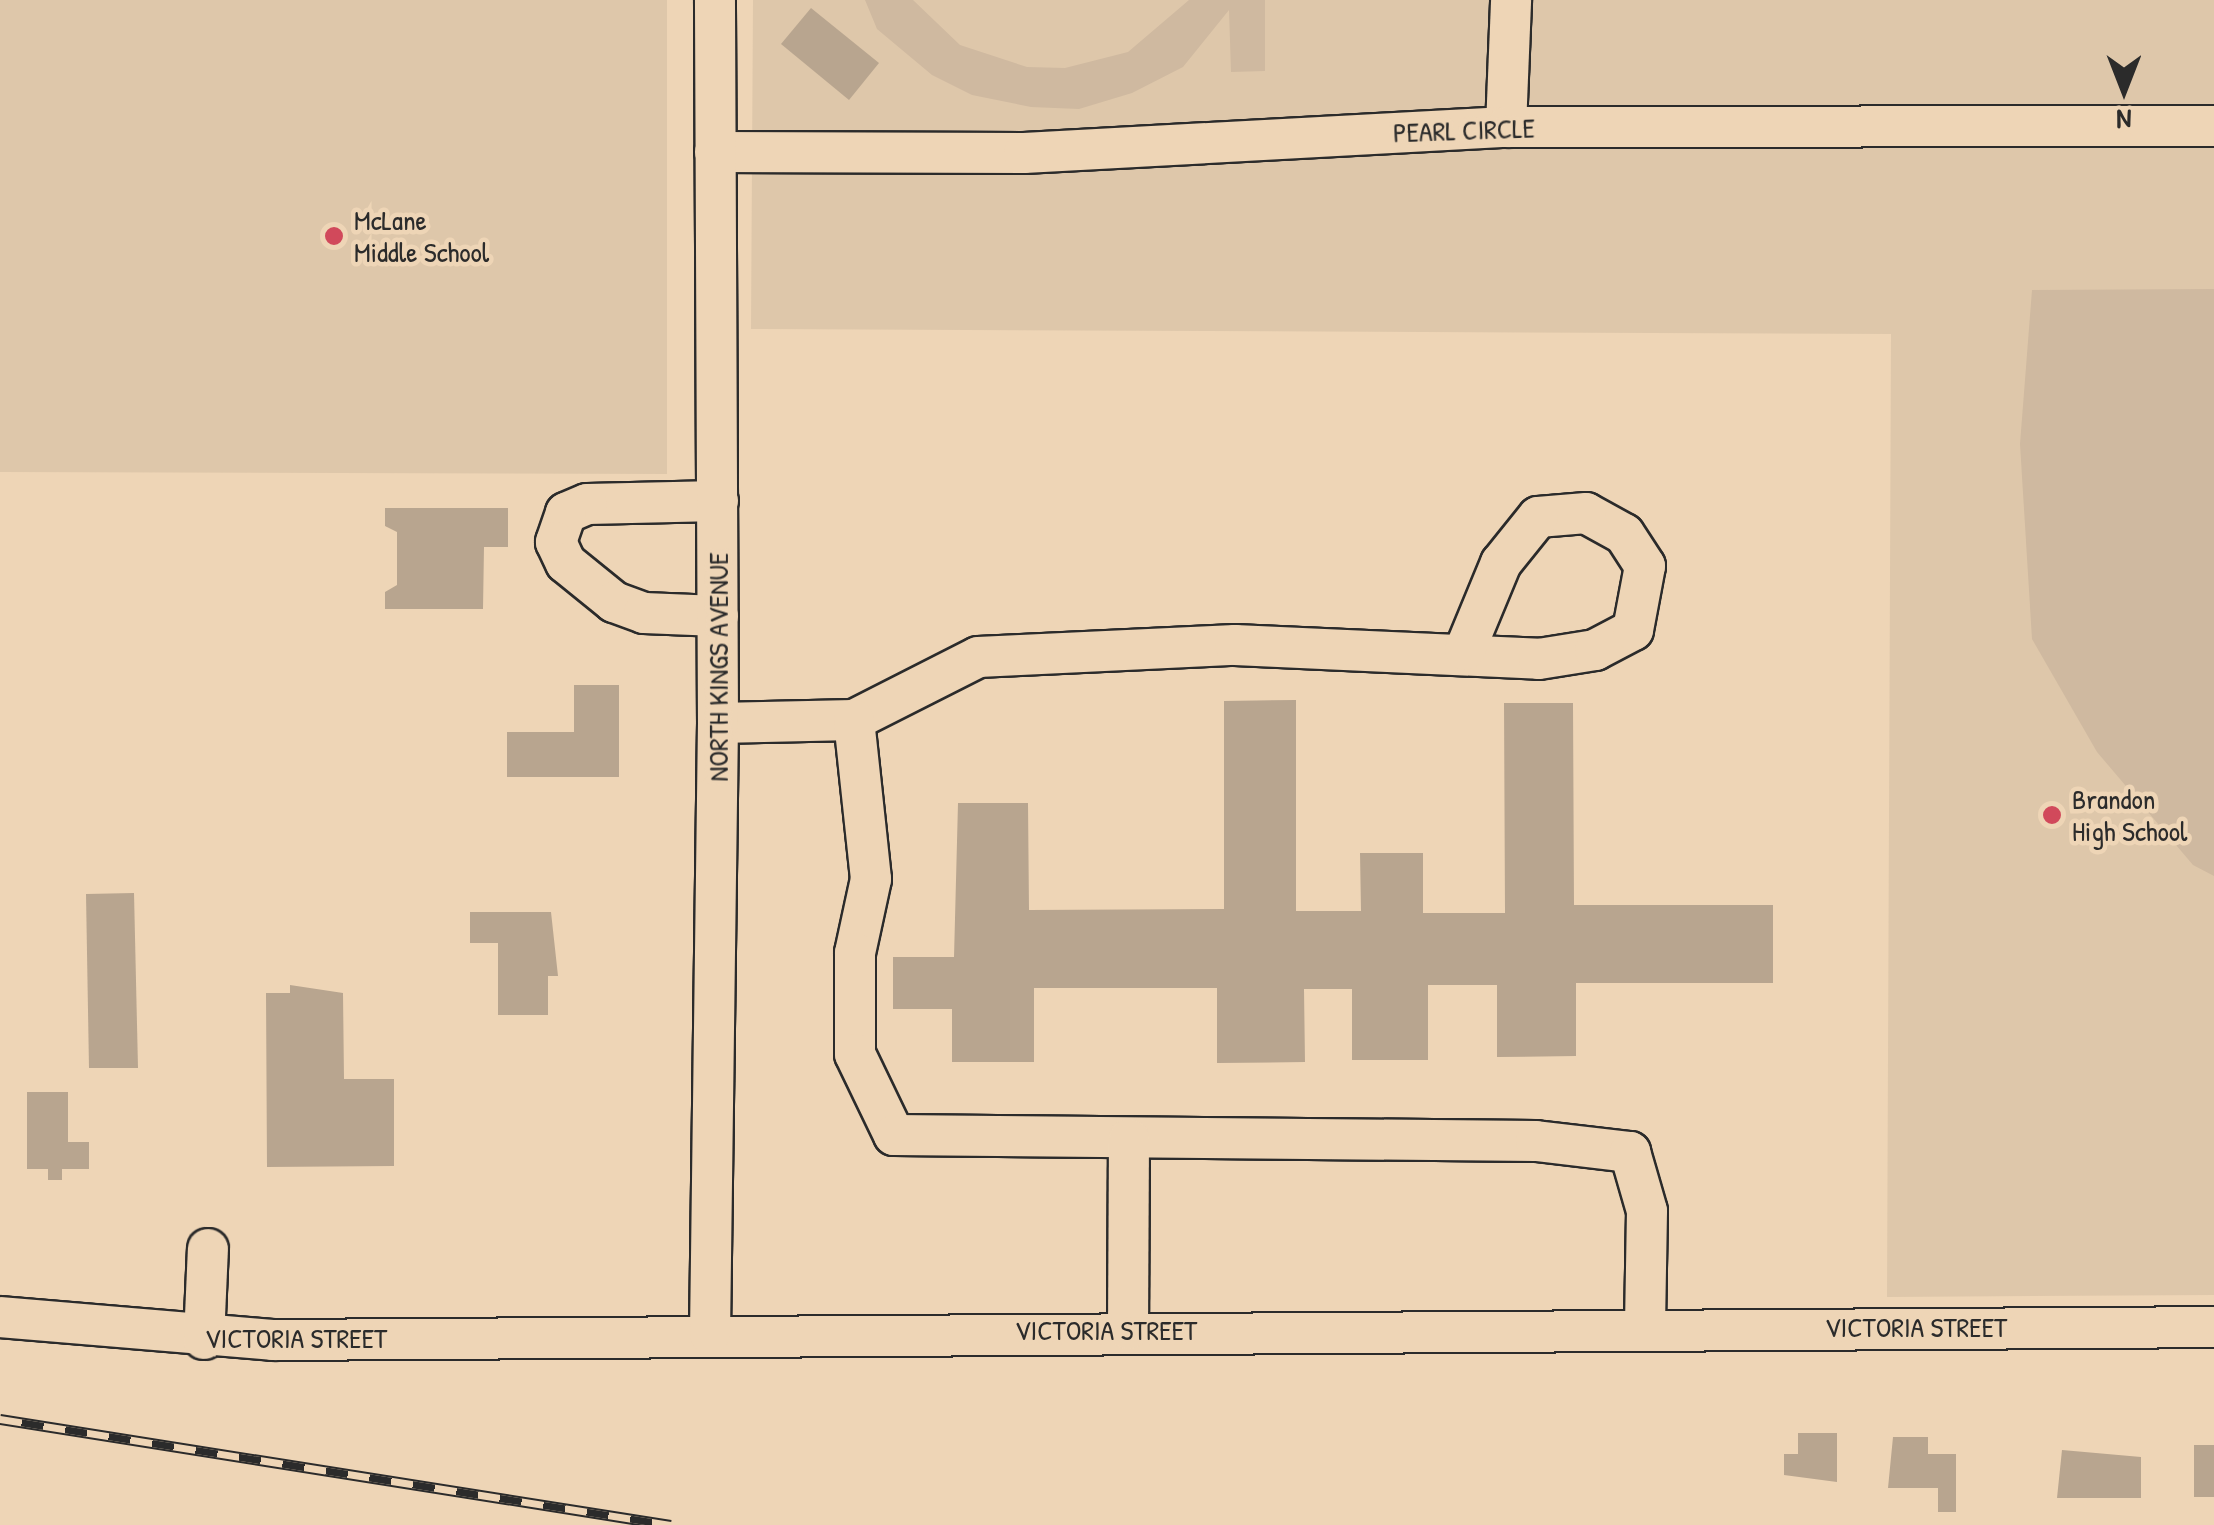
<!DOCTYPE html>
<style>
body{margin:0}
#map{position:relative;width:2214px;height:1525px;overflow:hidden;background:#eed5b6;font-family:"Patrick Hand",sans-serif}
div>[style]{position:absolute}
[style*='--x']{left:calc(var(--x)*1px);top:calc(var(--y)*1px);width:calc(var(--w)*1px);rotate:calc(var(--a)*1deg)}
.built>*{inset:0;background:#dec7aa}
.green>*{inset:0;background:#cfb9a0}
.building>*{inset:0;background:#b8a58f}
.roads{filter:drop-shadow(2px 0 #2b2b2b) drop-shadow(-2px 0 #2b2b2b) drop-shadow(0 2px #2b2b2b) drop-shadow(0 -2px #2b2b2b)}
.minor>*{height:40px;margin:-20px;padding:0 20px;transform-origin:20px;border-radius:20px;background:#eed5b6}
.rail>*{height:11px;margin-top:-5.5px;transform-origin:0;background:repeating-linear-gradient(90deg,#eed5b6 0 22px,#2b2b2b 0 44px);box-sizing:border-box;border-block:2px solid #2b2b2b}
.dots>*{width:28px;height:28px;translate:-50% -50%;box-sizing:border-box;border:5px solid #eed5b6;border-radius:50%}
span{translate:-50% -50%;white-space:nowrap;text-align:center;line-height:1.15;-webkit-text-stroke:9px #eed5b6;paint-order:stroke}
.street-label{font-size:28px;color:#2b2b2b}
.poi-label{font-size:28px;color:#2b2b2b}
.left{translate:0 -50%;text-align:left}
.north{position:absolute;left:2074px;top:40px;width:100px;height:100px;-webkit-text-stroke:8px #eed5b6;paint-order:stroke;rotate:180deg;font-size:28px;font-weight:700;line-height:40px;text-align:center;color:#2b2b2b}
.north::after{content:'';display:block;margin:auto;width:35px;height:45px;background:#2b2b2b;clip-path:polygon(50% 0,100% 100%,50% 72%,0 100%)}
</style>
<div id="map">
<div class="built">
<i style="clip-path:polygon(0 0,667px 0,667px 474px,0 472px)"></i>
<i style="clip-path:polygon(753px 0,2214px 0,2214px 1295px,1887px 1297px,1891px 334px,751px 329px)"></i>
</div>
<div class="green">
<i style="clip-path:polygon(865px 0,913px 0,960px 45px,1027px 67px,1065px 68px,1128px 52px,1189px 0,1265px 0,1265px 71px,1231px 72px,1229px 10px,1183px 67px,1132px 93px,1079px 109px,1031px 107px,972px 95px,932px 75px,877px 29px)"></i>
<i style="clip-path:polygon(2214px 289px,2214px 876px,2193px 865px,2097px 752px,2032px 639px,2020px 444px,2032px 290px)"></i>
</div>
<div class="building">
<i style="clip-path:polygon(811px 8px,879px 63px,849px 100px,781px 44px)"></i>
<i style="clip-path:polygon(385px 508px,508px 508px,508px 547px,484px 547px,483px 609px,385px 609px,385px 592px,397px 585px,397px 532px,385px 526px)"></i>
<i style="clip-path:polygon(574px 685px,619px 685px,619px 777px,507px 777px,507px 732px,574px 732px)"></i>
<i style="clip-path:polygon(1296px 700px,1296px 911px,1361px 911px,1360px 853px,1423px 853px,1423px 913px,1505px 913px,1504px 703px,1573px 703px,1574px 905px,1773px 905px,1773px 983px,1576px 983px,1576px 1056px,1497px 1057px,1497px 985px,1428px 985px,1428px 1060px,1352px 1060px,1352px 989px,1304px 989px,1305px 1062px,1217px 1063px,1217px 988px,1034px 988px,1034px 1062px,952px 1062px,952px 1009px,893px 1009px,893px 957px,954px 957px,958px 803px,1028px 803px,1029px 910px,1224px 909px,1224px 701px)"></i>
<i style="clip-path:polygon(134px 893px,138px 1068px,89px 1068px,86px 894px)"></i>
<i style="clip-path:polygon(470px 912px,551px 912px,558px 976px,548px 976px,548px 1015px,498px 1015px,498px 943px,470px 943px)"></i>
<i style="clip-path:polygon(290px 985px,343px 993px,344px 1079px,394px 1079px,394px 1166px,267px 1167px,266px 993px,290px 993px)"></i>
<i style="clip-path:polygon(27px 1092px,68px 1092px,68px 1142px,89px 1142px,89px 1169px,62px 1169px,62px 1180px,48px 1180px,48px 1169px,27px 1169px)"></i>
<i style="clip-path:polygon(1798px 1433px,1837px 1433px,1837px 1482px,1784px 1475px,1784px 1454px,1798px 1454px)"></i>
<i style="clip-path:polygon(1893px 1437px,1928px 1437px,1928px 1454px,1956px 1454px,1956px 1512px,1938px 1512px,1938px 1488px,1888px 1488px)"></i>
<i style="clip-path:polygon(2194px 1445px,2214px 1445px,2214px 1497px,2194px 1497px)"></i>
<i style="clip-path:polygon(2062px 1450px,2141px 1457px,2141px 1498px,2057px 1498px)"></i>
</div>
<div class="roads">
<div class="minor">
<i style="--x:1506;--y:127;--w:127;--a:-87.7"></i>
<i style="--x:715;--y:152;--w:309;--a:0.2"></i>
<i style="--x:1024;--y:153;--w:483;--a:-3.1"></i>
<i style="--x:1506;--y:127;--w:708;--a:-0.08"></i>
<i style="--x:718;--y:501;--w:131;--a:178.7"></i>
<i style="--x:587;--y:504;--w:23;--a:157"></i>
<i style="--x:566;--y:513;--w:31;--a:109"></i>
<i style="--x:556;--y:542;--w:23;--a:65"></i>
<i style="--x:566;--y:563;--w:62;--a:39.1"></i>
<i style="--x:614;--y:602;--w:32;--a:20"></i>
<i style="--x:644;--y:613;--w:74;--a:2.3"></i>
<i style="--x:854;--y:720;--w:139;--a:-26.9"></i>
<i style="--x:978;--y:657;--w:257;--a:-2.7"></i>
<i style="--x:1235;--y:645;--w:304;--a:2.6"></i>
<i style="--x:1539;--y:659;--w:57;--a:-9.1"></i>
<i style="--x:1595;--y:650;--w:43;--a:-27.8"></i>
<i style="--x:1633;--y:630;--w:65;--a:-79.4"></i>
<i style="--x:1645;--y:566;--w:38;--a:-123"></i>
<i style="--x:1624;--y:534;--w:43;--a:-151.1"></i>
<i style="--x:1586;--y:513;--w:48;--a:175.2"></i>
<i style="--x:1538;--y:517;--w:59;--a:128.8"></i>
<i style="--x:1501;--y:563;--w:94;--a:112.5"></i>
<i style="--x:718;--y:723;--w:136;--a:-1.3"></i>
<i style="--x:854;--y:720;--w:160;--a:83.9"></i>
<i style="--x:871;--y:879;--w:76;--a:102.2"></i>
<i style="--x:855;--y:953;--w:101;--a:90"></i>
<i style="--x:855;--y:1054;--w:90;--a:64.3"></i>
<i style="--x:894;--y:1135;--w:642;--a:0.54"></i>
<i style="--x:1536;--y:1141;--w:95;--a:6.7"></i>
<i style="--x:1630;--y:1152;--w:61;--a:73.9"></i>
<i style="--x:1647;--y:1211;--w:117;--a:91"></i>
<i style="--x:0;--y:1317;--w:274;--a:4.8"></i>
<i style="--x:273;--y:1340;--w:1941;--a:-0.38"></i>
<i style="--x:1128;--y:1329;--w:190;--a:-89.7"></i>
<i style="--x:710;--y:1334;--w:611;--a:-89.25"></i>
<i style="--x:718;--y:723;--w:723;--a:-90.24"></i>
<i style="--x:204;--y:1339;--w:90;--a:-87.5"></i>
</div>
</div>
<div class="rail">
<i style="--x:0;--y:1419;--w:679;--a:8.98"></i>
</div>
<div class="dots">
<i style="left:334px;top:236px;background:#d1495b"></i>
<i style="left:2052px;top:815px;background:#d1495b"></i>
</div>
<div class="street-label">
<span style="left:1464px;top:130px;rotate:-2deg">PEARL CIRCLE</span>
<span style="left:718px;top:667px;rotate:-90deg">NORTH KINGS AVENUE</span>
<span style="left:1916px;top:1327px">VICTORIA STREET</span>
<span style="left:1106px;top:1330px">VICTORIA STREET</span>
<span style="left:296px;top:1338px">VICTORIA STREET</span>
</div>
<div class="poi-label">
<span class="left" style="left:354px;top:236px">McLane<br>Middle School</span>
<span class="left" style="left:2072px;top:815px">Brandon<br>High School</span>
</div>
<div class="north">N</div>
</div>
